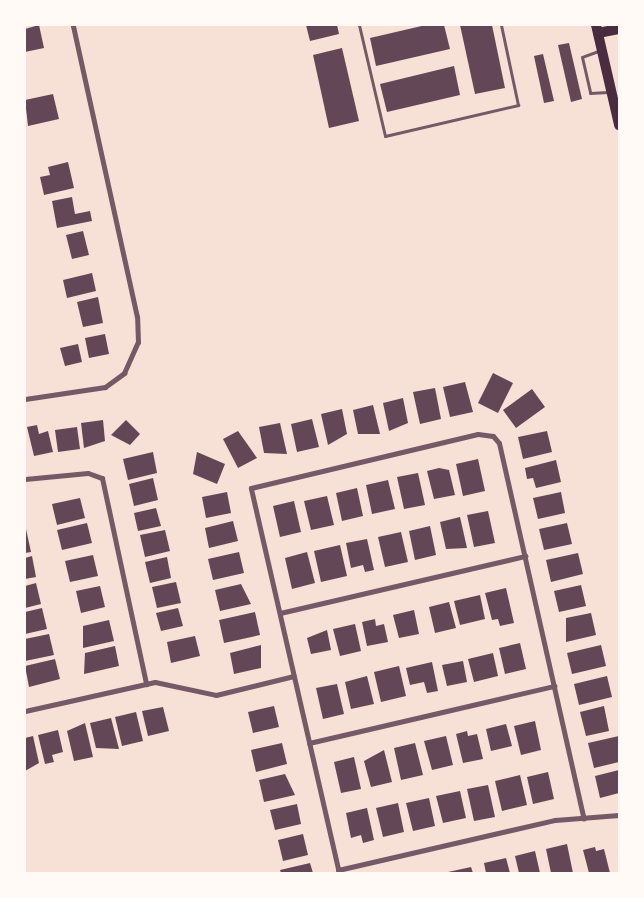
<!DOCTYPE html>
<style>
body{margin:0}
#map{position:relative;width:644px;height:898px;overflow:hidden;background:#f7e1d7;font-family:Lato,sans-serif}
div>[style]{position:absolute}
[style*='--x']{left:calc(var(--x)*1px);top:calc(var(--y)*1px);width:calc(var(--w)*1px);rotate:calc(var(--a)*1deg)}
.building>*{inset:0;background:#644757}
.service>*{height:3px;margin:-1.5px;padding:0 1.5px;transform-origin:1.5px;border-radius:1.5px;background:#755966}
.minor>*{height:5px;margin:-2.5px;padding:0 2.5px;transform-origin:2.5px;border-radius:2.5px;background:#755966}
.secondary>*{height:10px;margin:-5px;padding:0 5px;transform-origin:5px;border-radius:5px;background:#4a2c40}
span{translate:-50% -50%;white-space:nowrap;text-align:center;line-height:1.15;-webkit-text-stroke:4.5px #fffaf5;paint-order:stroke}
.frame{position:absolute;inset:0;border:26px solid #fffaf5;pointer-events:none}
</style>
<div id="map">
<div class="building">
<i style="clip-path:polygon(39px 25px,44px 48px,25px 52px,25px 29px)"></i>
<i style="clip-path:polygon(306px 25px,337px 25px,339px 34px,310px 41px)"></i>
<i style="clip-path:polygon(426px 25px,444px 25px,450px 49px,376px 66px,370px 38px)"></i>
<i style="clip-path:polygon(460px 25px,492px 25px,505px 88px,475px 94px)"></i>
<i style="clip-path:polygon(569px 43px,582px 99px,571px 102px,558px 45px)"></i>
<i style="clip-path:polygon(342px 48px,359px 121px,329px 128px,313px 55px)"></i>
<i style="clip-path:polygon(543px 54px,554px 101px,544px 103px,534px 56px)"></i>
<i style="clip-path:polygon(454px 66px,460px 95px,387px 112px,380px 84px)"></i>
<i style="clip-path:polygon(53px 94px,59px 119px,28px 126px,25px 100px)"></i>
<i style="clip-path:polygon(68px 162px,74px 188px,44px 195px,40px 177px,50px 175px,48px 167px)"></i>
<i style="clip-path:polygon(72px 197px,75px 214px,90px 211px,92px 221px,57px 228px,52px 201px)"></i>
<i style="clip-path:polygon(83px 231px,89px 255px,72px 259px,66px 235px)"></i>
<i style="clip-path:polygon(92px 273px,96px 291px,67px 298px,63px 280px)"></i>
<i style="clip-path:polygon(98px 297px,103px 323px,83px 327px,77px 302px)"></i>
<i style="clip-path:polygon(105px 334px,109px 354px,89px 358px,85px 338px)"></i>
<i style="clip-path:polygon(78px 344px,82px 362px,65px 366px,60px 348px)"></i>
<i style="clip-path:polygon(493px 373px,513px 383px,498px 413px,478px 403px)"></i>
<i style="clip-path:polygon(465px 382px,473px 412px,450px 417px,443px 387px)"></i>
<i style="clip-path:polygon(435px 388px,441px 419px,420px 424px,413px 392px)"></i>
<i style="clip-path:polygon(532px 389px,545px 407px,516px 428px,503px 410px)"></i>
<i style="clip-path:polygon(403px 398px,408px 423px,389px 431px,383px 403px)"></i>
<i style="clip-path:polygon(373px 405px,380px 434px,358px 434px,353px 410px)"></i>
<i style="clip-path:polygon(342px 409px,347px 434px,328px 445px,321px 414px)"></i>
<i style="clip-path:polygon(312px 419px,319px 447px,297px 452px,291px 424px)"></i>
<i style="clip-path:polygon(103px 420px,105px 441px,84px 448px,81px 423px)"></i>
<i style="clip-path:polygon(126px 420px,140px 434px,130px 445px,111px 435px)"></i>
<i style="clip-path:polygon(280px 423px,287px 454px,264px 453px,259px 427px)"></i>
<i style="clip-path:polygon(37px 425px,39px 434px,48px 431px,53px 452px,34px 456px,27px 427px)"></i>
<i style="clip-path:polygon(77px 427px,80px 449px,58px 452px,55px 430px)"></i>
<i style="clip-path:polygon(238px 431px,257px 458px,238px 468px,223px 439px)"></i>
<i style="clip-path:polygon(547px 431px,552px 452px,523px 459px,518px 437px)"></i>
<i style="clip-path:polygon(153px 452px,157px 473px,128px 480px,123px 459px)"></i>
<i style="clip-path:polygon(197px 452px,225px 464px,217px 484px,193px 474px)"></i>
<i style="clip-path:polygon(478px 459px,485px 491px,463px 496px,456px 464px)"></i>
<i style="clip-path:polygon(556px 460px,561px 482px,536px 488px,533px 478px,527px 479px,525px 468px)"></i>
<i style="clip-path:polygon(439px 468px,449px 470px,455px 495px,434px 499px,427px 471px)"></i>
<i style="clip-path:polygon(418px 473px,425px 505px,404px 509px,397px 477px)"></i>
<i style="clip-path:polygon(153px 478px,158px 500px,134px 506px,129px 484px)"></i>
<i style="clip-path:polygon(388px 480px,395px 509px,372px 514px,366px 485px)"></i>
<i style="clip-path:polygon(357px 488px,363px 516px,342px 521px,336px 493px)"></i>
<i style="clip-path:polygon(227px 492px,231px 513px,206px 518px,202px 497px)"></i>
<i style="clip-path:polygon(561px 492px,565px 513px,538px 519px,533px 498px)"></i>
<i style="clip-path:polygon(327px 496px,334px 525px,311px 530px,304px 501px)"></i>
<i style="clip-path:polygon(80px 498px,85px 518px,57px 525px,52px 504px)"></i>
<i style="clip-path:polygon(294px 501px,301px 532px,280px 537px,273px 506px)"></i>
<i style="clip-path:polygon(156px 508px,161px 526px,138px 531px,134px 513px)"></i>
<i style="clip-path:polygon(488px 511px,495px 543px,474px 547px,467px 515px)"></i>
<i style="clip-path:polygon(460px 517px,467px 548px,446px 549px,440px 522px)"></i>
<i style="clip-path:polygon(233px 521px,238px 541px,209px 548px,205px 528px)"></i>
<i style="clip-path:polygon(87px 523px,92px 543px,62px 550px,57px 530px)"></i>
<i style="clip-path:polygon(567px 523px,572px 544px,544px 550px,539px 529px)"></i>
<i style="clip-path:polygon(430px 526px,436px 555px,415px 560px,409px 531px)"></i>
<i style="clip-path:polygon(26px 529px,31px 552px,25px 553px,25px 530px)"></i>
<i style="clip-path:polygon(165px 530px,170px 551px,145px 557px,140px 535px)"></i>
<i style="clip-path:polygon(401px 532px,408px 562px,385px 567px,378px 537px)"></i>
<i style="clip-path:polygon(367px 539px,374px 570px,365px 572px,363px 565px,351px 568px,346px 543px)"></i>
<i style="clip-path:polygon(340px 545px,347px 576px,321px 582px,314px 551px)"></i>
<i style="clip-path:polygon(239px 552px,244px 573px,213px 580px,208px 559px)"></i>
<i style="clip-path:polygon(307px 552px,315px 583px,292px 589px,285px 558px)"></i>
<i style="clip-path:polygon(578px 553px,583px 574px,551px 582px,546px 560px)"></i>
<i style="clip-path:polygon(93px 555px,98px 576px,70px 582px,65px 561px)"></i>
<i style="clip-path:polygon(32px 556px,36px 577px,25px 579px,25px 558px)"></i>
<i style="clip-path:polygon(167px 557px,171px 578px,150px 583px,145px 562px)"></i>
<i style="clip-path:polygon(176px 582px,181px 603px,157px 608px,152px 587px)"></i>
<i style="clip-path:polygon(36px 583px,41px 604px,25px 608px,25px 586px)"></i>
<i style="clip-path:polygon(241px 584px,251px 604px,220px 611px,215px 590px)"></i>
<i style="clip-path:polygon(581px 585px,586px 606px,559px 612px,554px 591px)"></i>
<i style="clip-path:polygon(100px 586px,105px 607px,81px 613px,76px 591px)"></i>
<i style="clip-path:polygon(506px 588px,514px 623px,500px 626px,498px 619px,492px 620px,485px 593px)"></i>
<i style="clip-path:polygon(480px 595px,485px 619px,460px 625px,454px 601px)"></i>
<i style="clip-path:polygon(449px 602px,456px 628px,435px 633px,429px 607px)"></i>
<i style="clip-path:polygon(42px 608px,47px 629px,25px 634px,25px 612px)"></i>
<i style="clip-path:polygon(178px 608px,183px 626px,161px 631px,156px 613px)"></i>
<i style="clip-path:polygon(414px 610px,419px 634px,399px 638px,393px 615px)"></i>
<i style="clip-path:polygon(255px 612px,260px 635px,224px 643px,219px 620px)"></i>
<i style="clip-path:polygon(591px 613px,596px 635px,566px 642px,566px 618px)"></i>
<i style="clip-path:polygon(375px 619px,376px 626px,384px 624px,388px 642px,367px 646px,362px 622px)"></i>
<i style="clip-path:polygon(109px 620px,114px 641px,83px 648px,83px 626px)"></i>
<i style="clip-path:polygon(355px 624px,361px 651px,340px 656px,333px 629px)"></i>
<i style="clip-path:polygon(327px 630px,331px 650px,311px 654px,307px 638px)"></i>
<i style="clip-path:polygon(49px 634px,54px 655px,25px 661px,25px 639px)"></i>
<i style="clip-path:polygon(195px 636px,200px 656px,171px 663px,167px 642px)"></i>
<i style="clip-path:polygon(520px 643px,526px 669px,505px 674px,499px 648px)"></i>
<i style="clip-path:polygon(261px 645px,261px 668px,234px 674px,230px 653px)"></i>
<i style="clip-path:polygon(601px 645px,606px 666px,572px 674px,567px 653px)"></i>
<i style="clip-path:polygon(115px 646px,119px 666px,84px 674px,85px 653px)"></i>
<i style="clip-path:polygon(493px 653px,498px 676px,474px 682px,468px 659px)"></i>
<i style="clip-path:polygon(55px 659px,60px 679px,29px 687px,25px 666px)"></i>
<i style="clip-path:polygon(463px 661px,467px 682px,447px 686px,442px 665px)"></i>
<i style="clip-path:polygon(432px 662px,438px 691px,427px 693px,424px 682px,410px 685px,406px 668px)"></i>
<i style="clip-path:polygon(399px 666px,406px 696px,381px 702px,374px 672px)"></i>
<i style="clip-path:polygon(367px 676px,374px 704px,351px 709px,345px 682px)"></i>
<i style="clip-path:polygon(607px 676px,612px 697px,579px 705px,574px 684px)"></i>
<i style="clip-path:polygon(337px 684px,344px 714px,323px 719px,316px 688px)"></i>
<i style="clip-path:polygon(274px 706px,279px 727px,253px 733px,248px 712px)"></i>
<i style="clip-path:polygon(604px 706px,609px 731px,586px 736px,580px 712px)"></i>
<i style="clip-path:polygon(163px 707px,169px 731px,148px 736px,142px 711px)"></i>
<i style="clip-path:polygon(136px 712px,143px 741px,122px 746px,115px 717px)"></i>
<i style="clip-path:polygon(111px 718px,119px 749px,96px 748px,90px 723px)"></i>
<i style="clip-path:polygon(535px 721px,541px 750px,521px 755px,514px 726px)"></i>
<i style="clip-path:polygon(85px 723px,93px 757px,74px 761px,67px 731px)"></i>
<i style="clip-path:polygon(506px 724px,512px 746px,491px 751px,486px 729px)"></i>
<i style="clip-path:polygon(58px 730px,63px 752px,52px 755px,54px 762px,45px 764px,38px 735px)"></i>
<i style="clip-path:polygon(467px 731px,468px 736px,477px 734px,483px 759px,463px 763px,456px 734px)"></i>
<i style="clip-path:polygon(33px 736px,39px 763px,25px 771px,25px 738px)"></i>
<i style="clip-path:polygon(446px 736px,453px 765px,432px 770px,424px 741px)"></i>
<i style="clip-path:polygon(619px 736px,619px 762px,594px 768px,588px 743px)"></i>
<i style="clip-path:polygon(282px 743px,287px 764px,256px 772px,251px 750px)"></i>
<i style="clip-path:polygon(415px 743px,423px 775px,401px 780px,394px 748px)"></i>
<i style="clip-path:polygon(384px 750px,392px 782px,371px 787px,364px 761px)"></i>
<i style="clip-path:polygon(354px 757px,361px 789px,341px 793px,334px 762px)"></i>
<i style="clip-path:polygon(619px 770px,619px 793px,600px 798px,595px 776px)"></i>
<i style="clip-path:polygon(548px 772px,554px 799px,533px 804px,527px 777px)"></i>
<i style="clip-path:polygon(285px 774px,295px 795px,264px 802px,259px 780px)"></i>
<i style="clip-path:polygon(520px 775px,527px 805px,502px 811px,495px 781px)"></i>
<i style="clip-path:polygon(488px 785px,495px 817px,474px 821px,467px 789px)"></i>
<i style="clip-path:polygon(460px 791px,466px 818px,443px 823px,436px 796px)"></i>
<i style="clip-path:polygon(429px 798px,435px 826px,413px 831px,406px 803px)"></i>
<i style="clip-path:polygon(398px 803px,404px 832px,383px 837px,376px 808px)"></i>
<i style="clip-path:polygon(297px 804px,301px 824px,275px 830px,270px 810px)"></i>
<i style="clip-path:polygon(367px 808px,374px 840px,363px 843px,361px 835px,351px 838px,346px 813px)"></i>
<i style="clip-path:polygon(303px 834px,308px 855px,283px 861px,278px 840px)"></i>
<i style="clip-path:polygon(567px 844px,573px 873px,551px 873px,546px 849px)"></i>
<i style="clip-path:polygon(595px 847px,596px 851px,604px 849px,610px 873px,589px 873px,583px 850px)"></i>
<i style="clip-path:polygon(535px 851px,540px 873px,519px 873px,515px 856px)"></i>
<i style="clip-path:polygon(506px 858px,510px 873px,486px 873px,484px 863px)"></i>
<i style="clip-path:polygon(310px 863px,313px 873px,281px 873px,280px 870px)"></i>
<i style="clip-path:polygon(471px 867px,473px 873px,448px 873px,448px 872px)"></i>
</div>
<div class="service">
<i style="--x:359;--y:25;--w:114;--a:76.8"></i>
<i style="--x:385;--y:136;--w:137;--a:-13.1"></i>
<i style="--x:518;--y:105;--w:82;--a:-102"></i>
<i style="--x:601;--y:50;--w:20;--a:160"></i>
<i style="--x:582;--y:57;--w:37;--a:77"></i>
<i style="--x:590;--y:93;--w:18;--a:-3"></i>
</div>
<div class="minor">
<i style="--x:25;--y:399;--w:81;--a:-8.5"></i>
<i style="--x:105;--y:387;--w:24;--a:-36"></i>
<i style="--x:124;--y:373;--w:34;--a:-66"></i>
<i style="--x:138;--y:342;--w:25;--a:-92"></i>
<i style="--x:137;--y:317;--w:299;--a:-102.4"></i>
<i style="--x:25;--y:479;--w:63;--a:-5.4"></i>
<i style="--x:88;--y:473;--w:15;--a:20"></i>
<i style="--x:102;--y:478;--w:211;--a:77.9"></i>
<i style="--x:280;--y:613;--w:252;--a:-13.1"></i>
<i style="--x:25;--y:711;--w:133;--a:-12.6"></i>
<i style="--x:155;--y:682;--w:62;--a:12"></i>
<i style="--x:216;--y:695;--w:80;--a:-13.7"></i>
<i style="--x:309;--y:743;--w:252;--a:-13.1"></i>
<i style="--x:338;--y:870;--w:223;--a:-13"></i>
<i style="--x:555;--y:820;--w:64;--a:-4.5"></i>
<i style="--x:339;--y:873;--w:395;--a:-102.9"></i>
<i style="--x:251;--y:488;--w:233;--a:-13.4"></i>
<i style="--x:478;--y:434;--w:15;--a:8"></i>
<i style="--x:493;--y:436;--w:9;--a:49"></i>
<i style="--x:499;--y:443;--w:385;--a:77.3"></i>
</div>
<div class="secondary">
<i style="--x:596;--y:25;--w:103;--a:77"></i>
<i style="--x:598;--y:33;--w:21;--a:-11"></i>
</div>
<div class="frame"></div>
</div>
